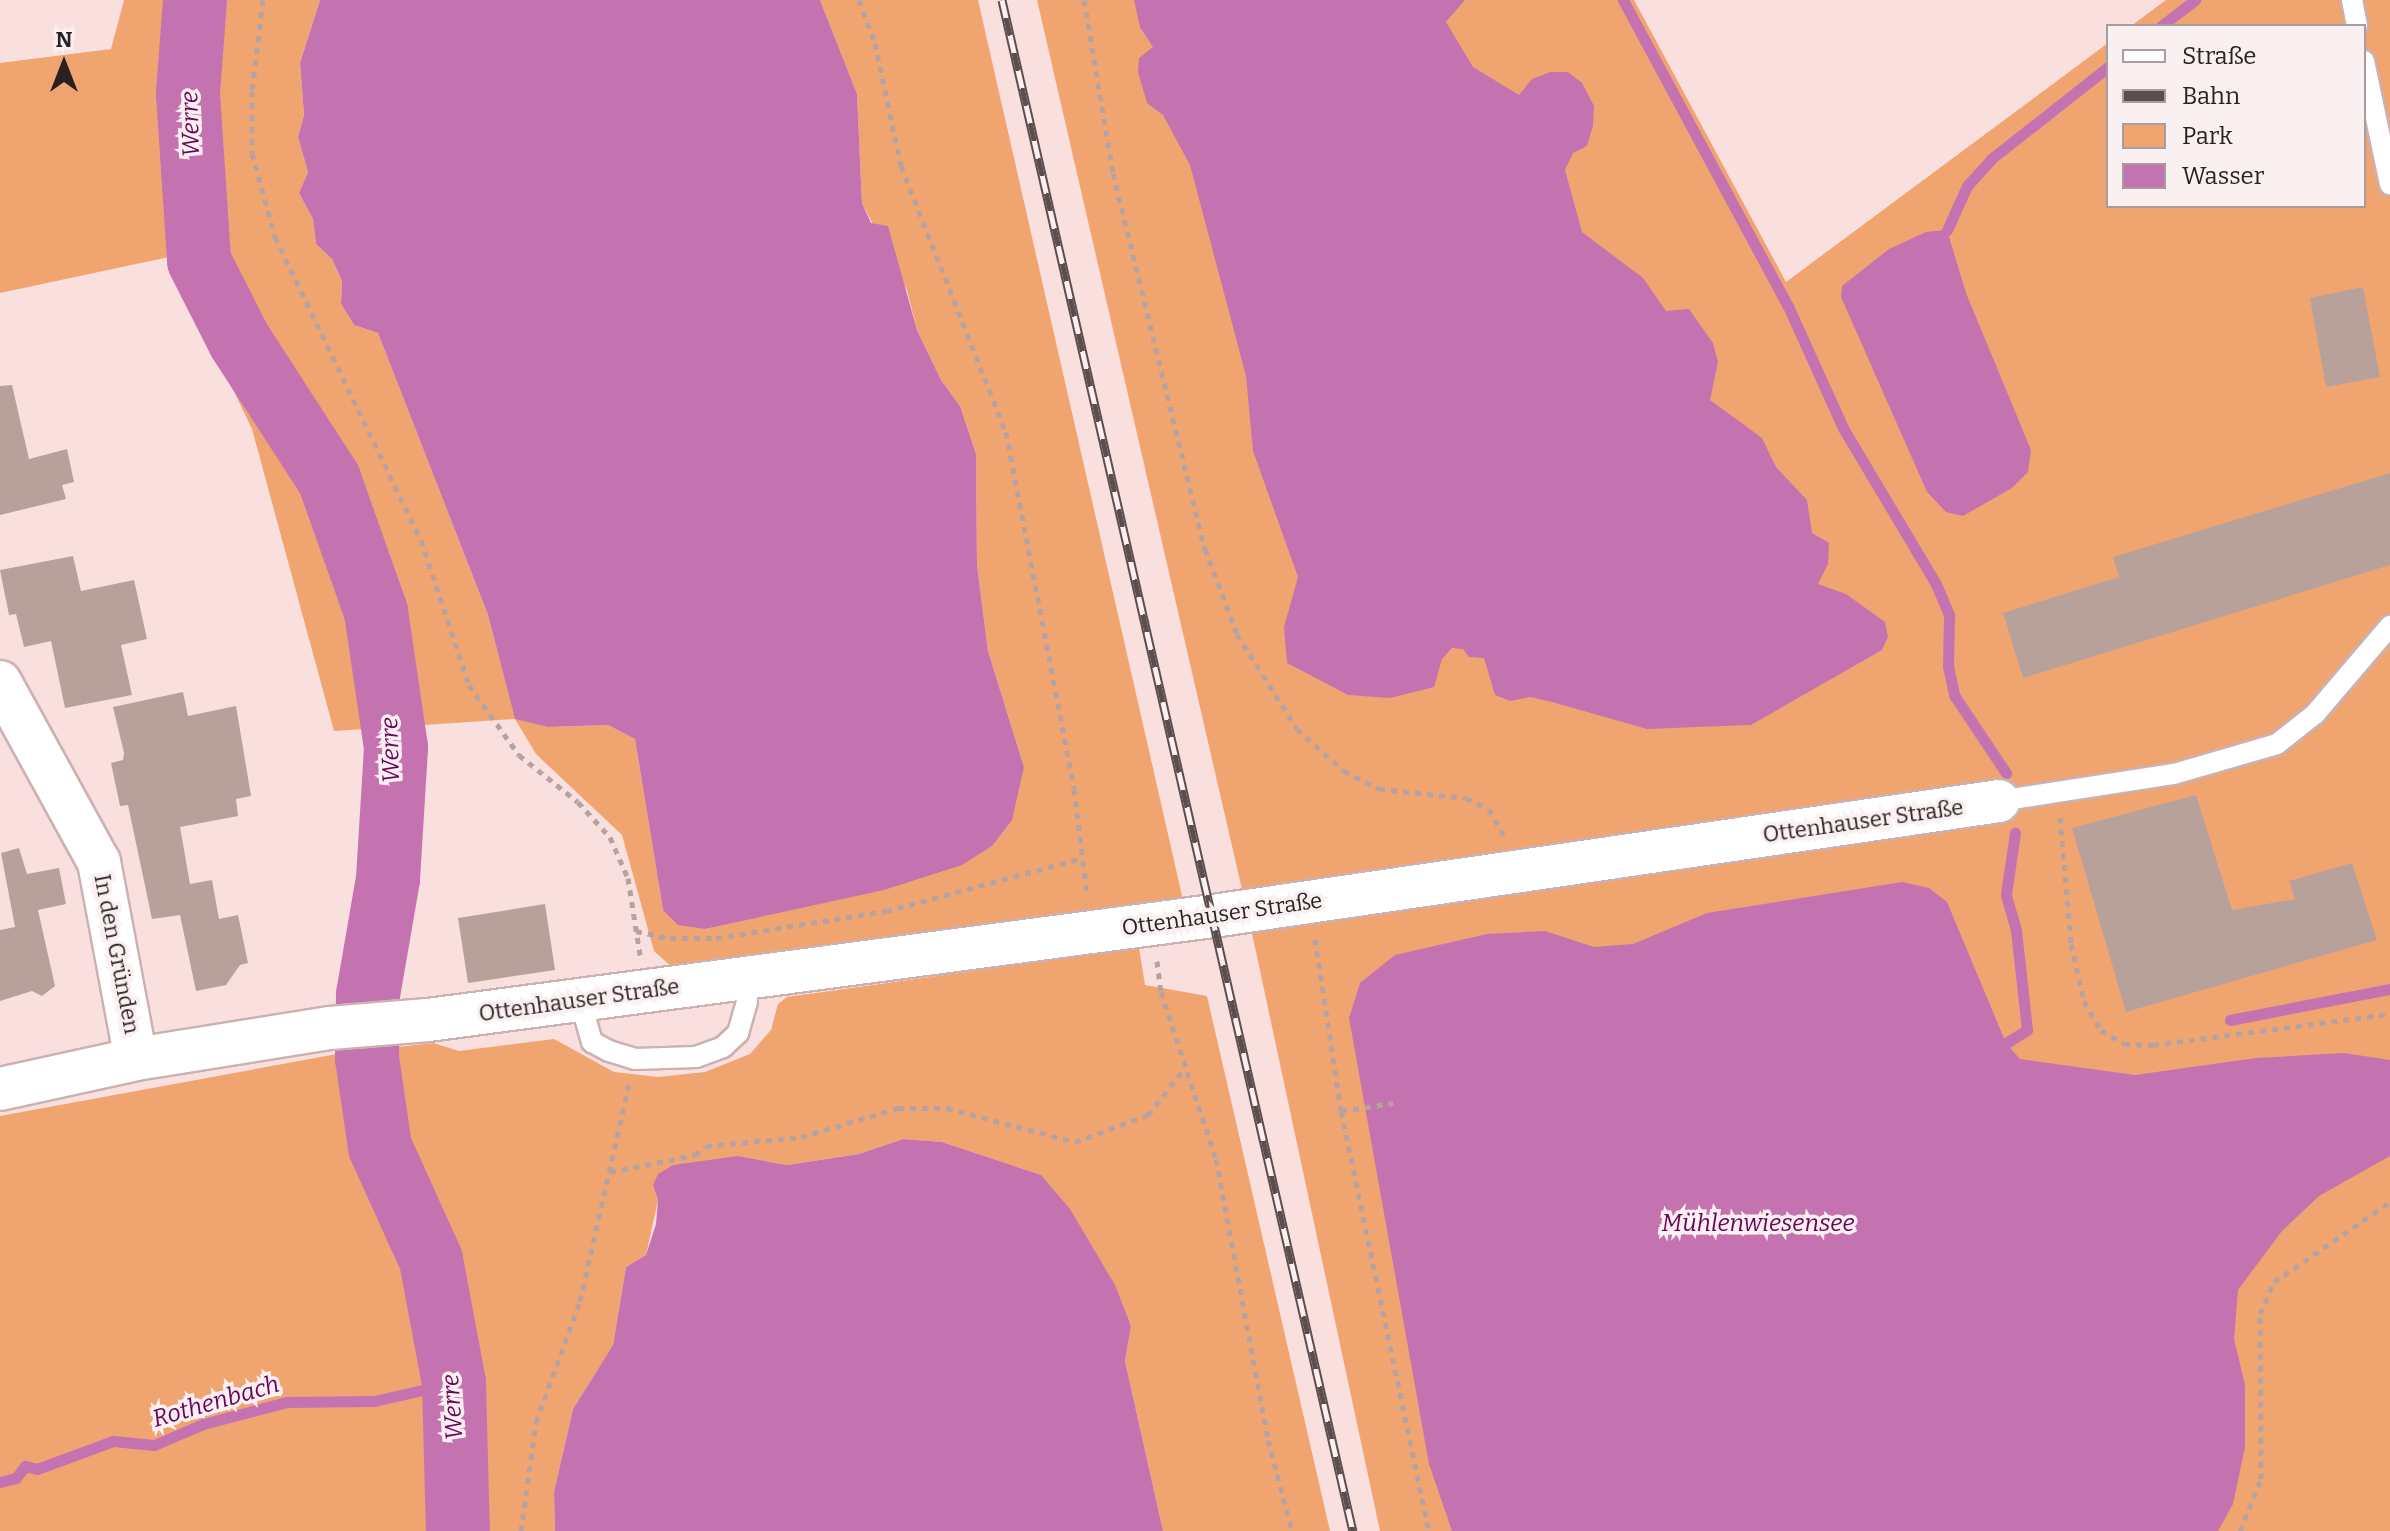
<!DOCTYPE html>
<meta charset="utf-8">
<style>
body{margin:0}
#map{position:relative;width:2390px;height:1531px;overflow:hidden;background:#fadfdf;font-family:Bitter,serif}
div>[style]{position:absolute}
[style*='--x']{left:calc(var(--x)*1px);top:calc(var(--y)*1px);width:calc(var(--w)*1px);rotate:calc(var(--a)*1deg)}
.green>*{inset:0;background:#f0a571}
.water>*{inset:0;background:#c473b0}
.stream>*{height:11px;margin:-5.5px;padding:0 5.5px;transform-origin:5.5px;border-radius:5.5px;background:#c473b0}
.river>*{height:64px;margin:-32px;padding:0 32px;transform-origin:32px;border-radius:32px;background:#c473b0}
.building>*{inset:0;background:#b9a19b}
.path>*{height:5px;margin-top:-2.5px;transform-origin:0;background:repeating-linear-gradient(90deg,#b7a2a2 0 6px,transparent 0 12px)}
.roads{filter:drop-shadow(2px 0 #cbb1b2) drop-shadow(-2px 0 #cbb1b2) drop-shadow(0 2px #cbb1b2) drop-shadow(0 -2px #cbb1b2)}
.service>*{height:20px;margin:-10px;padding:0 10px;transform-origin:10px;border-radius:10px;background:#fff}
.minor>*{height:42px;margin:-21px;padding:0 21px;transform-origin:21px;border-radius:21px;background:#fff}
.rail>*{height:9px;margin-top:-4.5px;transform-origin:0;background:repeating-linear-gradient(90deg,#fbf0f1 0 18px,#5b4e4e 0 36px);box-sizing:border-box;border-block:2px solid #5b4e4e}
span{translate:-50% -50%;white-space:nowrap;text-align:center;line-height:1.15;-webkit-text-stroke:7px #fbf0f1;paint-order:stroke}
.street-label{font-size:22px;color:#2a2121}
.water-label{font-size:24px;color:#6a015a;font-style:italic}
.legend{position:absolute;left:2106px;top:24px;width:260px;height:184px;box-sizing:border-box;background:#fbf0f1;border:2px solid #a79d9e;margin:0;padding:10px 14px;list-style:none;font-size:24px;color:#2a2121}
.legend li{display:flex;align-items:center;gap:16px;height:40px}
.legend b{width:40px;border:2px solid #a79d9e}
.north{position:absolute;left:24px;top:24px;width:80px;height:80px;-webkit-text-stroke:6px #fbf0f1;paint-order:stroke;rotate:0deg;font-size:22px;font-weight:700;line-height:32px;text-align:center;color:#2a2121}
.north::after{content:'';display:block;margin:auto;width:28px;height:36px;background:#2a2121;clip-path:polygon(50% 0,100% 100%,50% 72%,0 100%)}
</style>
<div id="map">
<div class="green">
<i style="clip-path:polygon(124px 0,320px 0,300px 63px,304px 115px,298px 137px,308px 172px,299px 193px,313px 219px,316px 244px,332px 259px,342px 281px,341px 304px,354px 325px,378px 333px,488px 615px,515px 718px,548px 727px,608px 725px,635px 739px,663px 910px,705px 929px,766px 915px,1024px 767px,988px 651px,977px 565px,976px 454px,960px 406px,941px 380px,917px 330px,907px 290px,862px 203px,857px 94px,820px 0,978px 0,1183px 900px,673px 968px,654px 951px,622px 835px,536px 754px,515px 719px,334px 731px,252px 429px,169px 257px,0 293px,0 63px,111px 49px)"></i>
<i style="clip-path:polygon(1037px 0,1634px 0,1786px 282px,2108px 43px,2108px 206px,2364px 206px,2364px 26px,2131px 26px,2166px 0,2390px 0,2390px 1531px,1380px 1531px,1250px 924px)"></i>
<i style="clip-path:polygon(1139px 948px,1145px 985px,1207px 996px,1330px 1531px,1163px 1531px,1125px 1361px,1131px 1325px,1040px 1175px,942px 1142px,903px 1139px,859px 1154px,787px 1165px,738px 1156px,653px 1185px,658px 1200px,646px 1255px,626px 1267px,613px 1345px,573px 1409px,554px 1492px,555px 1531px,0 1531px,0 1116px,337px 1054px,433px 1043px,459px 1051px,554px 1039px,614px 1072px,658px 1077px,705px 1072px,750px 1054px,771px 1030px,778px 1004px,787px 997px)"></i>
</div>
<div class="water">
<i style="clip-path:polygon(320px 0,820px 0,857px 94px,862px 203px,871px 223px,888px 226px,917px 330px,941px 380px,960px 406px,976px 454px,977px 565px,988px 651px,1024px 767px,1012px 820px,992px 846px,962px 865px,884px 890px,705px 929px,678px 925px,663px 910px,635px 739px,608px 725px,548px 727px,515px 719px,488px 615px,378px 333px,354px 325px,341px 304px,342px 281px,332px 259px,316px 244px,313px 219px,299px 193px,308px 172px,298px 137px,304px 115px,300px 63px)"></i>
<i style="clip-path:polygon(1134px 0,1465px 0,1446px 22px,1473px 67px,1519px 95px,1532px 79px,1550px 72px,1568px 72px,1582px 83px,1594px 106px,1593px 126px,1587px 146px,1573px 153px,1565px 170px,1582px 232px,1643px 278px,1666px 311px,1689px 309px,1713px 343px,1718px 362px,1710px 400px,1762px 438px,1776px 467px,1807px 500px,1812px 533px,1829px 543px,1828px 564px,1818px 584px,1846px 594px,1885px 622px,1888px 637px,1882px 650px,1751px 725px,1647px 729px,1552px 702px,1530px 697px,1510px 701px,1495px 695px,1484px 658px,1469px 657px,1463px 649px,1452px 648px,1442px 659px,1434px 687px,1390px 698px,1348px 695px,1287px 663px,1284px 627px,1298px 577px,1253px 451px,1246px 376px,1190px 165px,1163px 115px,1147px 103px,1138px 72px,1139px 58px,1153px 47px,1140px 27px)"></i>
<i style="clip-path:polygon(1947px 230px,1966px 293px,2031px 450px,2028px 472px,2012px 488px,1963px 516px,1946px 512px,1927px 492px,1841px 297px,1842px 286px,1889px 249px,1926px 232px)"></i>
<i style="clip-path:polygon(1902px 882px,1929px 888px,1947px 902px,2006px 1043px,2020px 1059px,2135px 1075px,2256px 1058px,2344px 1053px,2390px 1060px,2390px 1156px,2319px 1196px,2282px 1231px,2238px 1290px,2234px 1339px,2245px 1385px,2245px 1447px,2233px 1504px,2218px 1531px,1452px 1531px,1429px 1464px,1349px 1018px,1360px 983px,1395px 955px,1487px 934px,1545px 931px,1594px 947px,1633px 944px,1707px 913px)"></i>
<i style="clip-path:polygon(903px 1139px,942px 1142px,1041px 1175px,1070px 1209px,1115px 1285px,1131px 1326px,1125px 1361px,1163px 1531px,555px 1531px,554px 1492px,573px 1409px,613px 1345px,626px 1267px,646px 1255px,656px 1224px,658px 1200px,653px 1185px,658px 1174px,673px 1165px,738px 1156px,787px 1165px,859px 1154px)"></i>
</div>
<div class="stream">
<i style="--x:1623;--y:0;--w:348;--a:61.7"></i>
<i style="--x:1788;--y:306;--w:134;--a:65.7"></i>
<i style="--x:1843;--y:428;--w:182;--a:59.2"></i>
<i style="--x:1936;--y:584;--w:34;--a:67"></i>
<i style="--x:1949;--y:615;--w:51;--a:91.1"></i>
<i style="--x:1948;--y:666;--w:30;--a:78"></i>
<i style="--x:1954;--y:695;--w:94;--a:56.3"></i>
<i style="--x:2161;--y:26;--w:43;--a:-37.4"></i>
<i style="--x:1947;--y:230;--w:48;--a:-65.6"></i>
<i style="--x:1967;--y:186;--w:36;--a:-48"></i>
<i style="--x:1991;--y:159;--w:149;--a:-38.2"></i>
<i style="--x:2230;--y:1020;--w:163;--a:-11"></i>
<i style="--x:2006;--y:1043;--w:25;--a:-32"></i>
<i style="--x:2027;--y:1030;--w:101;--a:-96.3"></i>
<i style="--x:2016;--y:930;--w:37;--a:-106"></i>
<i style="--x:2006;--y:894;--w:62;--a:-81.6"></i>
<i style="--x:0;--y:1482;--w:16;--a:-14"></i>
<i style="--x:16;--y:1478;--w:15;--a:-53"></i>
<i style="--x:25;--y:1466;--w:12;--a:14"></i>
<i style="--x:37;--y:1469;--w:81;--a:-20.2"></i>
<i style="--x:113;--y:1441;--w:41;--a:5.6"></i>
<i style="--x:154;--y:1445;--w:53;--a:-23.2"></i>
<i style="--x:203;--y:1424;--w:87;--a:-14.7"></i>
<i style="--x:287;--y:1402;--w:87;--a:-0.7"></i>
<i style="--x:374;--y:1401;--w:82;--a:-12.7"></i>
</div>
<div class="river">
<i style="--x:195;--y:0;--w:94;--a:94.3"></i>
<i style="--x:188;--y:94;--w:167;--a:86.2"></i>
<i style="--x:199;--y:261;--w:89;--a:63.1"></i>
<i style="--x:239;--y:340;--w:166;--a:57.1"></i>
<i style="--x:329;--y:479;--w:141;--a:70.5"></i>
<i style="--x:376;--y:612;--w:137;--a:81.6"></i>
<i style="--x:396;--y:748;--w:131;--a:93.5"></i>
<i style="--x:388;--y:879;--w:118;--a:99.8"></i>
<i style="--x:368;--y:995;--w:63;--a:90.9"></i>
<i style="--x:367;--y:1058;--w:90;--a:81.7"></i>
<i style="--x:380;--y:1147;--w:124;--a:65.7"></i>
<i style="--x:431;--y:1260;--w:125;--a:79.4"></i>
<i style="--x:454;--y:1383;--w:148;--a:88.5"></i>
</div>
<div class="building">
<i style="clip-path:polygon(2363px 287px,2380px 377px,2326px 387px,2310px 298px)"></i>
<i style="clip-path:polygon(12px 385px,29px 459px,67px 449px,74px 482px,62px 485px,66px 499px,0 515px,0 386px)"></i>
<i style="clip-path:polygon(2390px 473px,2390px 565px,2023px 678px,2003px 613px,2119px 577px,2113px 557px)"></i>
<i style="clip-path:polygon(73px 556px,81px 591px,134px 580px,147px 639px,121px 645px,132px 695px,65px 708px,51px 641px,24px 647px,16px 614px,9px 615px,0 570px)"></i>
<i style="clip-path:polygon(183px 692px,188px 716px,236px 706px,251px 796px,236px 799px,238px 816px,180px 827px,190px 884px,212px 880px,219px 919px,238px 915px,248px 963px,240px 965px,226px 985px,196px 991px,180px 915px,152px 919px,128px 805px,120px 806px,111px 763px,123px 760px,124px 753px,113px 707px)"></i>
<i style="clip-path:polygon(2196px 795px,2232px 910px,2295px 899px,2289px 881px,2352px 863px,2377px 940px,2126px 1012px,2072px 828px)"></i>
<i style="clip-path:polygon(19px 848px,27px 874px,59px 868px,66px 904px,38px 910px,55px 986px,42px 996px,32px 991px,0 1001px,0 930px,15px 927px,1px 853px)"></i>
<i style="clip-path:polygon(545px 904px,555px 970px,468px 983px,458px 918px)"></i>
</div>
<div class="path">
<i style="--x:263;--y:0;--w:92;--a:96.9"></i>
<i style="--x:252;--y:91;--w:62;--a:90"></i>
<i style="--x:252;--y:153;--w:87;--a:74.7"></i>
<i style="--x:275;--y:237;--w:336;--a:64.3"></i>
<i style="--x:421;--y:540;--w:153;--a:71.7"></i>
<i style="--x:469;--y:685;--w:86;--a:54.5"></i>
<i style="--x:519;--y:755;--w:75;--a:38.5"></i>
<i style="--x:578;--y:802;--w:47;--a:47.6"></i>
<i style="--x:610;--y:837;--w:45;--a:66.3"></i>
<i style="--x:628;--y:878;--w:78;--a:81.1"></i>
<i style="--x:859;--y:0;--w:46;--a:69.6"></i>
<i style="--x:875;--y:43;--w:126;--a:78.1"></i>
<i style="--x:901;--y:166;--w:286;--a:68.5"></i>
<i style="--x:1006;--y:432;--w:363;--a:79.2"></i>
<i style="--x:1074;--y:789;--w:106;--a:82.9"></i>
<i style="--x:1084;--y:0;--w:175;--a:80.5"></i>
<i style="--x:1113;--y:173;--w:387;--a:76.3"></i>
<i style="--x:1205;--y:549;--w:91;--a:69.4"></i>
<i style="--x:1237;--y:634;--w:112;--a:57.7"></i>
<i style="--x:1297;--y:729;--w:63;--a:41.8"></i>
<i style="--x:1344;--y:771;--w:39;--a:27"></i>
<i style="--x:1379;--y:789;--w:87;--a:5.9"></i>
<i style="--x:1466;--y:798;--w:25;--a:26"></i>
<i style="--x:1489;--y:809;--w:31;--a:61"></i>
<i style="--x:2060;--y:817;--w:127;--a:85"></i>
<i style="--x:2071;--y:944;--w:58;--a:77.2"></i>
<i style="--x:2084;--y:1001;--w:34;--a:60"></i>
<i style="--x:2101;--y:1030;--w:27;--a:31"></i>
<i style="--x:2124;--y:1044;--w:29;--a:2"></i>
<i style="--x:2153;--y:1045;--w:239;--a:-7.5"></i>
<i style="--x:636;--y:931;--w:35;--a:12"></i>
<i style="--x:670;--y:938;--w:46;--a:0"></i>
<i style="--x:716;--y:938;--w:172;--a:-9"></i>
<i style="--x:886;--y:911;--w:203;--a:-15.1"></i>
<i style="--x:1315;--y:939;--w:174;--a:81.4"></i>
<i style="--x:1341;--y:1111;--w:429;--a:78.2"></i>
<i style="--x:1157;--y:961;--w:31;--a:83"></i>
<i style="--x:1161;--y:992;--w:176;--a:71.8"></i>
<i style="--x:1216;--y:1159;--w:286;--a:79.5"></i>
<i style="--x:1268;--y:1440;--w:94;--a:75.2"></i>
<i style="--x:1341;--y:1111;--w:53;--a:-8.7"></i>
<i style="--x:610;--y:1172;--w:87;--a:-11.3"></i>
<i style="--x:695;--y:1155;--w:14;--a:-39"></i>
<i style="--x:706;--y:1146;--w:95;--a:-5.4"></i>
<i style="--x:801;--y:1137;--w:101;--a:-16.6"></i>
<i style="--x:898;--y:1108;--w:49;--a:0"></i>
<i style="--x:947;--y:1108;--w:132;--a:14.9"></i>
<i style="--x:1075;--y:1142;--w:78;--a:-20.3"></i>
<i style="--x:1148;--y:1115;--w:60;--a:-51.8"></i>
<i style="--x:521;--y:1531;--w:110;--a:-82.2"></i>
<i style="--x:536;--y:1422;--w:129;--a:-70"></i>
<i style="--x:580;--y:1301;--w:223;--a:-77.3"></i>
<i style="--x:2240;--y:1531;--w:56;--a:-68"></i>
<i style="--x:2261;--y:1479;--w:165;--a:-90.3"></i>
<i style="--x:2260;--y:1314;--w:35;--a:-66"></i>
<i style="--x:2274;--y:1282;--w:141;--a:-34.6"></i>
</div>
<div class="roads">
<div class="service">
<i style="--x:2352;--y:0;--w:26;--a:79"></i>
<i style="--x:2364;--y:61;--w:126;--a:78.1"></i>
<i style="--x:1999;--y:801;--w:177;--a:-8.8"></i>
<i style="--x:2174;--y:774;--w:107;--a:-16.2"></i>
<i style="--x:2277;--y:744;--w:48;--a:-38.3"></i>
<i style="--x:2315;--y:714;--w:116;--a:-49.6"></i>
<i style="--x:580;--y:1000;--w:44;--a:74.1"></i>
<i style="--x:592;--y:1042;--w:19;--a:28"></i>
<i style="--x:609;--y:1051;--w:27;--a:17"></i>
<i style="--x:635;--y:1059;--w:61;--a:-1.9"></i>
<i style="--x:696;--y:1057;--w:29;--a:-20"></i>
<i style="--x:723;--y:1047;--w:21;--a:-43"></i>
<i style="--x:738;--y:1033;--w:33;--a:-74"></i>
<i style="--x:747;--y:1001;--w:23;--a:-100"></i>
</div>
<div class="minor">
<i style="--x:0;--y:682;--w:205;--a:61.2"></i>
<i style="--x:99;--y:862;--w:200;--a:79.4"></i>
<i style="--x:0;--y:1089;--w:139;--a:-12.4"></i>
<i style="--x:136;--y:1059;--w:196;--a:-9.1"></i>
<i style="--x:330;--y:1028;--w:98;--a:-4.7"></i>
<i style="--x:428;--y:1020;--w:792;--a:-7.55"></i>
<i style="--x:1213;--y:916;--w:794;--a:-8.32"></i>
</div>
</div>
<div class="rail">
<i style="--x:1002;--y:0;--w:1571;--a:77.09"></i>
</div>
<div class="street-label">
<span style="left:1863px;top:821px;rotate:-8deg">Ottenhauser Straße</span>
<span style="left:1222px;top:914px;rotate:-8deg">Ottenhauser Straße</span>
<span style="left:117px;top:954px;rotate:79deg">In den Gründen</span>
<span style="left:579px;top:1000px;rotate:-8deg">Ottenhauser Straße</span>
</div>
<div class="water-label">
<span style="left:191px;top:124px;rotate:-92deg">Werre</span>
<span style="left:391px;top:750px;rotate:-92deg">Werre</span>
<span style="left:1758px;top:1224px">Mühlenwiesensee</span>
<span style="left:216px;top:1402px;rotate:-16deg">Rothenbach</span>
<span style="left:453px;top:1407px;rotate:-94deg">Werre</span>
</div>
<ul class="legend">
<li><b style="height:10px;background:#fff"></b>Straße</li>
<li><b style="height:10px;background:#5b4e4e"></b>Bahn</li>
<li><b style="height:22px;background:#f0a571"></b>Park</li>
<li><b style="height:22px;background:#c473b0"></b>Wasser</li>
</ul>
<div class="north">N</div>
</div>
